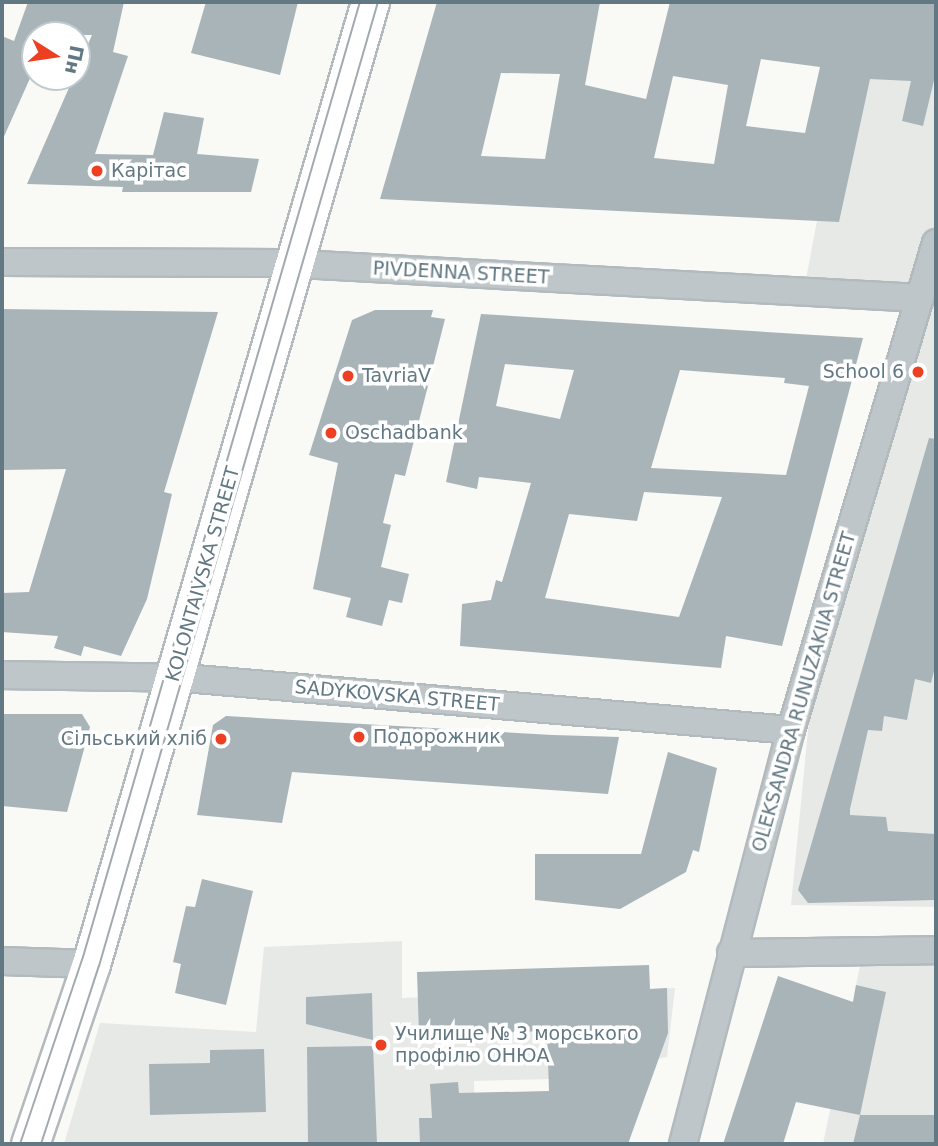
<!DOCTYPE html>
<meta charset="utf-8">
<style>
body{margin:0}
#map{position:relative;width:938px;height:1146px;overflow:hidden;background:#f9f9f6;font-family:"DejaVu Sans",sans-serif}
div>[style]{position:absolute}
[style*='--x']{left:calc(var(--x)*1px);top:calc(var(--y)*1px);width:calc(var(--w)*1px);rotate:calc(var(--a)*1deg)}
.built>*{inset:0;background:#e7e9e7}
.building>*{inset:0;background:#a8b4b8}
.roads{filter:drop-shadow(2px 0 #b2babe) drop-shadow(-2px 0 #b2babe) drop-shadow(0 2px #b2babe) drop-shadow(0 -2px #b2babe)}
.minor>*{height:26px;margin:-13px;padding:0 13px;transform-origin:13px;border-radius:13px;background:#bfc6c9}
.secondary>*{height:37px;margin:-18.5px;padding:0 18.5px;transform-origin:18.5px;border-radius:18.5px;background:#fff}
.tram>*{height:2px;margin:-1px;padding:0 1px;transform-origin:1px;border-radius:1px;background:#a1aaaf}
.dots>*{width:19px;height:19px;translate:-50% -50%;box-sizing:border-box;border:4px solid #fff;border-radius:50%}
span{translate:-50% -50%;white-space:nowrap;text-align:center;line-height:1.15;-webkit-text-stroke:7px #fff;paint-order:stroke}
.poi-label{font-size:19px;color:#627883}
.left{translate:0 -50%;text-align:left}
.right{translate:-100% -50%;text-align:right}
.street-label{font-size:19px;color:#627883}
.frame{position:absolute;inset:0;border:4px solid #627883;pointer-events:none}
.north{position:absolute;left:21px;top:21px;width:70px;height:70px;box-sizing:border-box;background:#fff;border:2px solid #c0c9cd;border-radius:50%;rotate:102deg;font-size:19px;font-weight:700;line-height:28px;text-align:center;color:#627883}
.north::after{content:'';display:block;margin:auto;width:24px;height:32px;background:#ed3f22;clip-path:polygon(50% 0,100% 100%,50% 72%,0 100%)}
</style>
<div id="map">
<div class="built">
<i style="clip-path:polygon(875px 47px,936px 53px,936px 235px,919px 294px,804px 290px,817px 221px)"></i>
<i style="clip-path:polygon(936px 250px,936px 907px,791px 905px,815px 659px)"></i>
<i style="clip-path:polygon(402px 941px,402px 998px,675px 988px,667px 1057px,549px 1079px,474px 1081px,476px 1144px,64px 1144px,100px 1023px,256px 1032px,264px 947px)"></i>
<i style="clip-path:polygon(936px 960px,936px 1144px,823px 1144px,861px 961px)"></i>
</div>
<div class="building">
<i style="clip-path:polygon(28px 2px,124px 2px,113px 52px,128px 56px,95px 154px,153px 155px,164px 112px,204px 118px,197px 154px,259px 159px,251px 192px,122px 192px,123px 187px,27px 184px,92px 35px,35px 35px,35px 67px,2px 141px,2px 36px,14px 41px)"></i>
<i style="clip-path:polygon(206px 2px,298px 2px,280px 75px,191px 53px)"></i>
<i style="clip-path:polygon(evenodd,437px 2px,600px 2px,585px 85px,646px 99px,670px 2px,936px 2px,936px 72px,923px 126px,902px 121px,911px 81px,870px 79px,839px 222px,380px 199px,437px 2px,761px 59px,820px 67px,805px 133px,746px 126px,761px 59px,437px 2px,501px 73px,560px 74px,545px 159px,481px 156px,501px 73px,437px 2px,673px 76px,728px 85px,714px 164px,654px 158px,673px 76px)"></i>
<i style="clip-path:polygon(2px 309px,218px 312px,164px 492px,172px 494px,147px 599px,121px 656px,84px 646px,81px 656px,54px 648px,58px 636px,2px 632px,2px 593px,29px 592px,66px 469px,2px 470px)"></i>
<i style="clip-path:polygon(433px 310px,431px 317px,445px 319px,405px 476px,395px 474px,383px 523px,391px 525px,381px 567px,409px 574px,402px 603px,389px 600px,382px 626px,346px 617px,351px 598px,313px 589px,338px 463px,309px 455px,352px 320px,375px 310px)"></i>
<i style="clip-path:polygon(evenodd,481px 314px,863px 338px,782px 646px,726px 636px,721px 668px,460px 646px,462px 604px,491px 600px,496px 580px,502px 582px,531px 483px,479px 477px,477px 489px,446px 482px,481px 314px,505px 364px,574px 370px,560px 419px,496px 406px,505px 364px,481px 314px,680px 370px,785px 378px,784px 383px,809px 386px,786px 475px,651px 468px,680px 370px,481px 314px,644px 492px,722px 497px,679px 617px,545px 598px,569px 514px,637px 521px,644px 492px)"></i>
<i style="clip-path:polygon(929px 438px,936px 439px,936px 663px,931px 683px,915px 679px,907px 720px,884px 716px,882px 731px,868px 730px,850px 809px,850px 815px,886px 817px,888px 831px,936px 834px,936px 900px,808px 903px,798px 890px)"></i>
<i style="clip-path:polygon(2px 714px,82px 714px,90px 727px,67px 812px,2px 806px)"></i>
<i style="clip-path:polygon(226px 716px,553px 735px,619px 737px,608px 794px,292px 772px,282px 823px,197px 815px,213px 725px)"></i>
<i style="clip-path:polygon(668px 752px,717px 768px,699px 852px,693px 850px,686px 872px,620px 909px,535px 900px,535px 854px,641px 854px)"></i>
<i style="clip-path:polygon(202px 879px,253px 891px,226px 1005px,175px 993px,181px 964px,173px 962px,186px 906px,195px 907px)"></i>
<i style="clip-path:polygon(649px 965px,650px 989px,667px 988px,668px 1033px,628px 1144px,420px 1144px,419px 1118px,432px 1118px,430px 1084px,458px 1082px,459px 1093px,549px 1091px,547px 1031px,419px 1035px,417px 972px)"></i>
<i style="clip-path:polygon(778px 976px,853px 1002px,856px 985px,886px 992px,860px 1115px,796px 1102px,783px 1144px,723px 1144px)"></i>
<i style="clip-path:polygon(372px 993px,373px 1040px,306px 1024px,306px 997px)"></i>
<i style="clip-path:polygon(373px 1046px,377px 1144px,308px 1144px,307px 1047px)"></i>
<i style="clip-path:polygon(264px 1049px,266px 1112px,150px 1115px,149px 1064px,210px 1063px,210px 1050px)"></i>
<i style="clip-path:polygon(860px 1115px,936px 1115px,936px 1144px,853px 1144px)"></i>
</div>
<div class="roads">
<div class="minor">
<i style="--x:2;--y:262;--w:279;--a:0.2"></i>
<i style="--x:281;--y:263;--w:640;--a:3.14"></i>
<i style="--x:2;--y:675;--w:182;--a:0.9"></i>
<i style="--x:184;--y:678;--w:609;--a:4.9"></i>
<i style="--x:731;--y:953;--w:205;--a:-0.8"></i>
<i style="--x:2;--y:961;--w:89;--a:1.9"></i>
<i style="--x:683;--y:1144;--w:428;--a:-75.4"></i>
<i style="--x:791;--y:730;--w:508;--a:-73.42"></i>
</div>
<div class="secondary">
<i style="--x:30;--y:1144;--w:190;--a:-71.3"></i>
<i style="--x:91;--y:964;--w:1002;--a:-73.83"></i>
</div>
</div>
<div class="tram">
<i style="--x:20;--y:1144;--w:197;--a:-71.4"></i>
<i style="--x:83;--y:957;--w:994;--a:-73.83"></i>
<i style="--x:41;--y:1144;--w:187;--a:-72"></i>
<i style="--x:99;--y:966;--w:1004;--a:-73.86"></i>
</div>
<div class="dots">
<i style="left:97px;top:171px;background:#ed3f22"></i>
<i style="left:918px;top:372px;background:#ed3f22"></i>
<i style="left:348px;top:376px;background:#ed3f22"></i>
<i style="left:331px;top:433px;background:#ed3f22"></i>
<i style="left:359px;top:737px;background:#ed3f22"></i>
<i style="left:221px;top:739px;background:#ed3f22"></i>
<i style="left:381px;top:1045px;background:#ed3f22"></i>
</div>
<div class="poi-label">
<span class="left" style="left:111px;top:171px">Карітас</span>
<span class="right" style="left:904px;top:372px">School 6</span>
<span class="left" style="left:362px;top:376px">TavriaV</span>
<span class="left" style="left:345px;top:433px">Oschadbank</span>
<span class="left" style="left:373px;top:737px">Подорожник</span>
<span class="right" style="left:207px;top:739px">Сільський хліб</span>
<span class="left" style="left:395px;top:1045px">Училище № 3 морського<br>профілю ОНЮА</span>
</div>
<div class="street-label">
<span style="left:461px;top:273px;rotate:3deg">PIVDENNA STREET</span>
<span style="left:203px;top:574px;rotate:-74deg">KOLONTAIVSKA STREET</span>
<span style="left:804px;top:692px;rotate:-74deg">OLEKSANDRA RUNUZAKIIA STREET</span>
<span style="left:397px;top:696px;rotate:5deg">SADYKOVSKA STREET</span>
</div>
<div class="frame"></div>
<div class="north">Пн</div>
</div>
